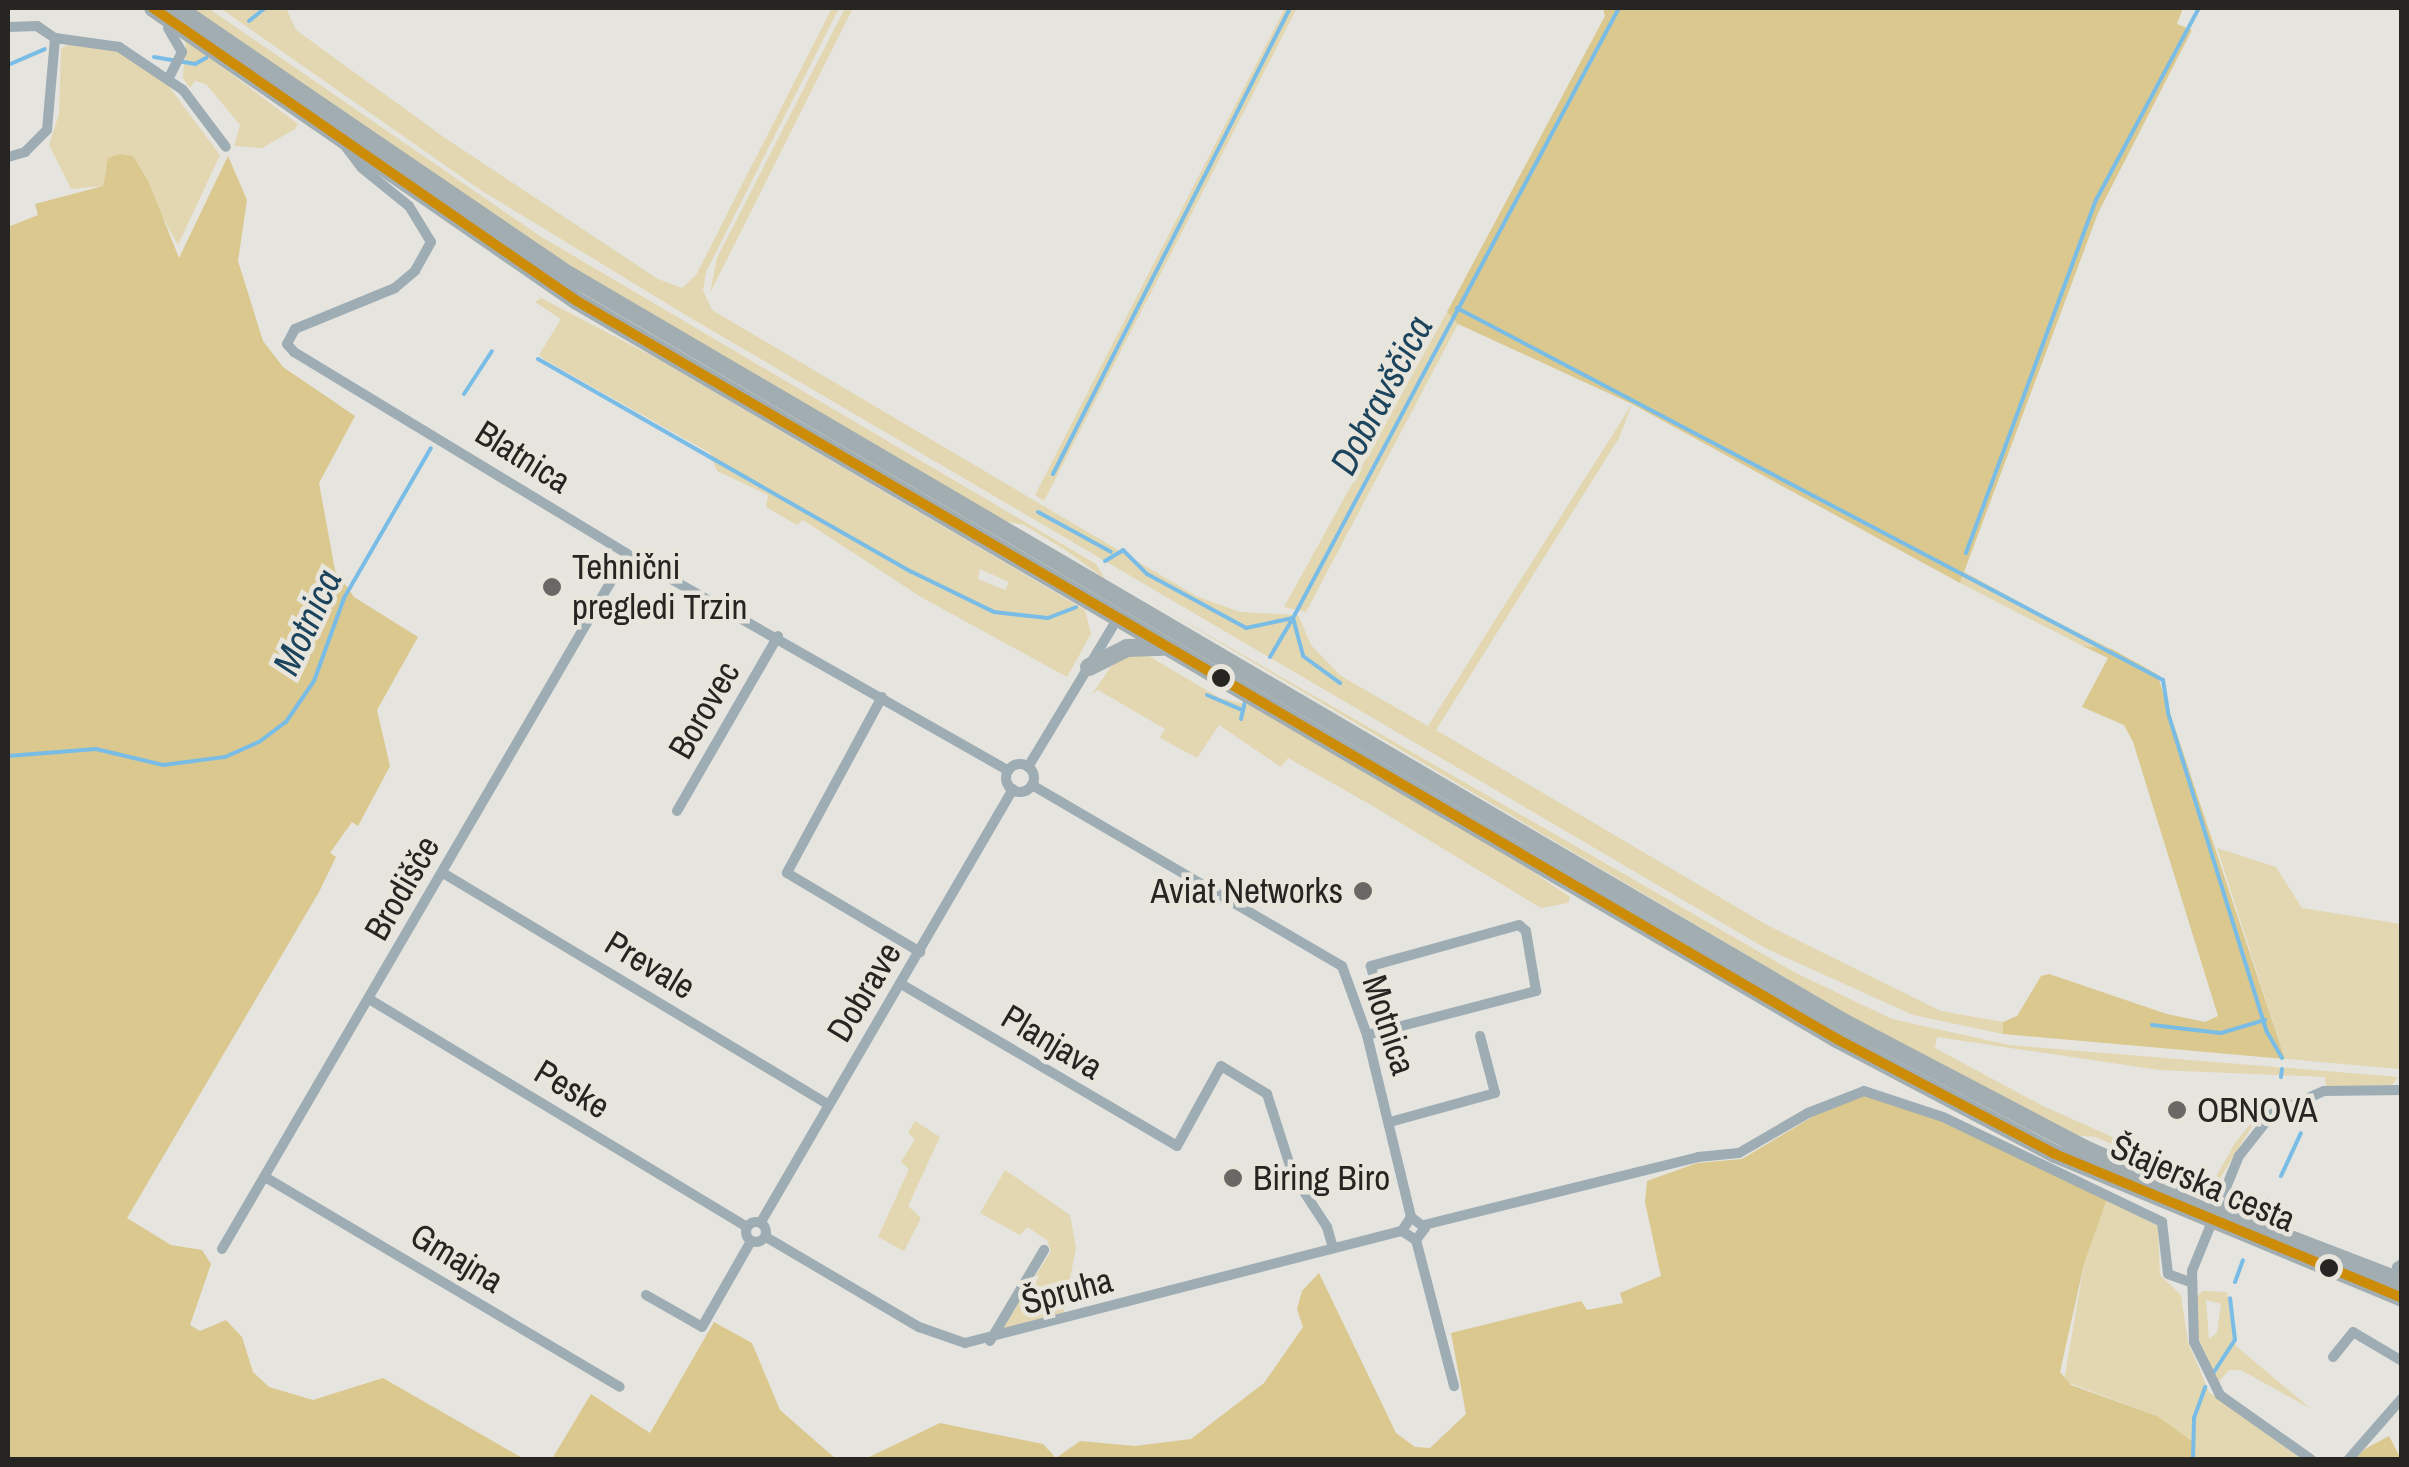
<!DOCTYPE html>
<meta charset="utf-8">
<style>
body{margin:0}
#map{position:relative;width:2409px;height:1467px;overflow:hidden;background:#e5e4df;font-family:"Archivo Narrow",sans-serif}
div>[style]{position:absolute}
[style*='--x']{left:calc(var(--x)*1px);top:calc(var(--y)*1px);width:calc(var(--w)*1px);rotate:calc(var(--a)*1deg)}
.green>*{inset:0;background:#e3d7b1}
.forest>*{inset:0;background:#dac88e}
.stream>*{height:4px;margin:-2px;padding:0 2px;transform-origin:2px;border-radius:2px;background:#79bce5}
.minor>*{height:10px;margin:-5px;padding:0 5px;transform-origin:5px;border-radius:5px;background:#9eacb4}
.minor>.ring{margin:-5px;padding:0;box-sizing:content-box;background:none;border:10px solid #9eacb4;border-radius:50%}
.primary>*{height:18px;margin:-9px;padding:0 9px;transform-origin:9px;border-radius:9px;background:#a1adb1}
.bus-1>*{height:10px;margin:-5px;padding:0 5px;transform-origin:5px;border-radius:5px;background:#cd8c07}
.dots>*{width:28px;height:28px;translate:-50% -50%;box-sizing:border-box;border:5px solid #e8e5dc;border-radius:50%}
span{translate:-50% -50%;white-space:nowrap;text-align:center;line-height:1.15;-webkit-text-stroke:9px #e8e5dc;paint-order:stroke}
.street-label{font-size:35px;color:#262522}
.poi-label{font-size:35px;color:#262522}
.left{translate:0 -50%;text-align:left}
.right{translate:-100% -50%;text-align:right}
.water-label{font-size:38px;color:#1c445d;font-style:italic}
.frame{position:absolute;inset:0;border:10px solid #262522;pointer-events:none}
</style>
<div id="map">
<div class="green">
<i style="clip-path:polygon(189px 8px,208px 8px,540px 236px,1096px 564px,1105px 579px,1064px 549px,1024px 525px,996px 519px,554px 257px)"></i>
<i style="clip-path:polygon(220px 8px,286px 8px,296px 30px,445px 138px,658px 279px,682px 288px,696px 275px,832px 8px,839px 8px,706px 272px,703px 290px,712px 310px,1196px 596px,1240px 612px,1298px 615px,1311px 645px,1341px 676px,1428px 726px,1632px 404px,1619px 438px,1436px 730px,1767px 925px,1941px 1011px,2003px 1022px,2003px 1034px,1913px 1015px,1765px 948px,689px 317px,479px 189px)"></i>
<i style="clip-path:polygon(845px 8px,853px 8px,710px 293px,717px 258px)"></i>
<i style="clip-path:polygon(1285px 8px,1297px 8px,1044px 501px,1035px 495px)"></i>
<i style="clip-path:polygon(186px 40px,298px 124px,295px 129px,262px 148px,234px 146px,240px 125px,206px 84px,195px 81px,190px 88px,183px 78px)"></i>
<i style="clip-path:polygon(69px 44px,116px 50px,167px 84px,220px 155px,178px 245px,136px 169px,106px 167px,103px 186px,71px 189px,49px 145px,59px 114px,61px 49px)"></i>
<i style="clip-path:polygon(evenodd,541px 298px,658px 359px,1085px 610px,1091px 634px,1067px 677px,921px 597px,803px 520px,797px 525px,766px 507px,768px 495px,717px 471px,710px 453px,545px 360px,539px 355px,561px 319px,535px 302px,541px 298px,980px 569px,1009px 582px,1005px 590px,978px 579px,980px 569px)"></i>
<i style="clip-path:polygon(1447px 312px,1458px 324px,1306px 612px,1284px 607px)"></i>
<i style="clip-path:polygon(1965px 572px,2043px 615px,2112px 649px,2083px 646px,1960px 583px)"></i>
<i style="clip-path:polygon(1158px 606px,1796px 973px,1892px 1019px,2009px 1045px,2398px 1077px,2392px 1085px,2326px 1087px,2325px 1077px,2159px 1070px,1937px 1037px,1935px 1048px,2043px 1106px,2213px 1182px,2235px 1143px,2262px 1110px,2216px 1185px,2205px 1187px,2096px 1137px,2074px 1135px,1914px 1054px)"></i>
<i style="clip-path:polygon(1142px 652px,1220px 698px,1253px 706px,1497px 848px,1570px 897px,1568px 903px,1541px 908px,1371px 805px,1288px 758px,1281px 767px,1219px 725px,1197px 758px,1160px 738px,1165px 729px,1098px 690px,1092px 694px,1115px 661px)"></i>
<i style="clip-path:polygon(2217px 848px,2276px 867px,2302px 908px,2401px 924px,2400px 1069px,2285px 1059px)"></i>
<i style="clip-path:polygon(915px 1121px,940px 1137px,908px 1206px,921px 1218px,904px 1251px,878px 1237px,909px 1169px,901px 1162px,915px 1139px,908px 1133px)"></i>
<i style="clip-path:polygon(1005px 1170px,1070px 1215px,1076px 1247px,1063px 1316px,1000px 1333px,1051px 1251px,1047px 1240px,1027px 1227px,1020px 1235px,980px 1213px)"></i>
<i style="clip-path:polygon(2107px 1199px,2158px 1226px,2160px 1275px,2181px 1295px,2188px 1342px,2209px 1392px,2301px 1459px,2195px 1459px,2157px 1416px,2064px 1381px,2084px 1264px)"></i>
<i style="clip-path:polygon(evenodd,2203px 1291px,2227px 1292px,2236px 1346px,2311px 1409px,2241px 1370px,2229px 1370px,2218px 1383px,2196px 1332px,2196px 1297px,2203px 1291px,2206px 1300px,2221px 1304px,2217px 1333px,2209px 1339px,2206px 1300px)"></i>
</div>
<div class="forest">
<i style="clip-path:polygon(1603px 8px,2183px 8px,2177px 24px,2192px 30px,2098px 213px,1960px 583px,1632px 404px,1458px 324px,1447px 312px,1605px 16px)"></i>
<i style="clip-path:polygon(120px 154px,133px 156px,149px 183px,179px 258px,228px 156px,247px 200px,238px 261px,263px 341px,283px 367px,355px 416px,319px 483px,335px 570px,354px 597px,418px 637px,377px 710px,390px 766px,358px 826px,352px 822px,330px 853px,336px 857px,319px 892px,127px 1218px,171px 1245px,202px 1250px,211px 1264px,190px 1325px,200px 1331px,226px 1320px,242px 1337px,253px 1372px,269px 1387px,313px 1400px,383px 1378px,524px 1459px,8px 1459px,8px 227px,38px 215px,35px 204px,103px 186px,108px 158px)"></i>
<i style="clip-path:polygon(2083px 646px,2112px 649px,2157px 674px,2285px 1059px,2003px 1034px,2003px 1022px,2017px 1016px,2041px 976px,2049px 974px,2167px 1014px,2205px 1022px,2218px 1016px,2133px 742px,2124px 725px,2082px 707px,2108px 658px)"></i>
<i style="clip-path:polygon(1864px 1096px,1925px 1114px,2107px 1199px,2084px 1264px,2060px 1372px,2071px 1385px,2157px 1416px,2193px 1442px,2195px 1459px,863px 1460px,940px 1423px,1043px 1444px,1056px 1458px,1080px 1441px,1135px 1446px,1191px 1439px,1264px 1383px,1303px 1327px,1297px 1309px,1302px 1291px,1319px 1273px,1396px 1433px,1415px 1447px,1430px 1448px,1466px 1414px,1451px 1333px,1581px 1301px,1587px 1310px,1623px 1303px,1620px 1293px,1661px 1276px,1645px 1202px,1647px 1181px,1697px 1163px,1742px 1159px,1822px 1111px)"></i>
<i style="clip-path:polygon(714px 1322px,752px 1343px,780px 1410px,836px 1459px,552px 1459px,591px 1394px,650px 1433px)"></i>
<i style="clip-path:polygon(2389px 1436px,2401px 1459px,2355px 1459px,2365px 1449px)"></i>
</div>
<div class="stream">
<i style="--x:249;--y:21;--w:21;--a:-39"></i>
<i style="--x:154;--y:57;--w:42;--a:9.7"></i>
<i style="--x:195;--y:64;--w:13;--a:-29"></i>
<i style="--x:8;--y:65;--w:40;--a:-23.4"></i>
<i style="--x:1457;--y:308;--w:798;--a:27.79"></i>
<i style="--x:2163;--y:680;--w:33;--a:81"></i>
<i style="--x:2168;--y:713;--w:334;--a:72.8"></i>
<i style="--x:2267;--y:1032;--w:30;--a:60"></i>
<i style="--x:538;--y:359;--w:430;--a:29.7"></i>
<i style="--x:912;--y:572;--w:91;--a:26"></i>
<i style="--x:994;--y:612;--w:54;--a:6.3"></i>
<i style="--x:1048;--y:618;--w:30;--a:-21"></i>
<i style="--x:464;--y:394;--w:51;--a:-56.9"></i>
<i style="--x:1053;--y:474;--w:523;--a:-63.04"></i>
<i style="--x:1038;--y:512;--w:83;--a:28.7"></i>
<i style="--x:1966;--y:553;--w:376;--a:-69.8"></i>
<i style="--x:2096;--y:200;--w:218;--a:-61.8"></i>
<i style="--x:1105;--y:561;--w:21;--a:-31"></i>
<i style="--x:1123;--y:550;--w:34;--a:45"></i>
<i style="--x:1147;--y:574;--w:113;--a:28.6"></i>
<i style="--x:1246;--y:628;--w:48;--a:-12"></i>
<i style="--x:1293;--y:618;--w:692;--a:-61.88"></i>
<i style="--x:1293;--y:618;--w:39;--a:75"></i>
<i style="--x:1303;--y:656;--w:46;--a:36.1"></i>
<i style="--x:1270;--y:657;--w:45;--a:-59.5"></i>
<i style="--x:1207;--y:695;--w:36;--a:23"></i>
<i style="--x:1241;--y:719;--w:18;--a:-77"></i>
<i style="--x:8;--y:756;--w:88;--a:-4.5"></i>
<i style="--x:96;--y:749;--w:69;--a:13.4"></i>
<i style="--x:163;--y:765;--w:63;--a:-7.4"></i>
<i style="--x:225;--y:757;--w:37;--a:-24"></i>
<i style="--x:259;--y:742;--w:34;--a:-37"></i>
<i style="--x:286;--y:722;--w:50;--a:-55.7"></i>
<i style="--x:314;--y:681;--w:88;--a:-70.1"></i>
<i style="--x:344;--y:598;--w:173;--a:-59.9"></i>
<i style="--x:2152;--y:1025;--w:69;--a:6.6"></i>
<i style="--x:2221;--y:1033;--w:46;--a:-16.5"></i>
<i style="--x:2281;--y:1077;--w:8;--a:-83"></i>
<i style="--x:2281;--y:1176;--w:47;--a:-65.1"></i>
<i style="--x:2264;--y:1208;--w:9;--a:-63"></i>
<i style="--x:2235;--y:1282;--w:23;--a:-70"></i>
<i style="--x:2214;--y:1372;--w:38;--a:-57"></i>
<i style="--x:2235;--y:1340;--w:42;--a:-96.8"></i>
<i style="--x:2193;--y:1460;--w:42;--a:-88.6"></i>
<i style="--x:2194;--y:1418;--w:33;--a:-70"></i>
</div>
<div class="minor">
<i style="--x:8;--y:27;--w:29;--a:-2"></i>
<i style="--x:37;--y:26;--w:22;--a:34"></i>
<i style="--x:55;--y:38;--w:65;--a:8"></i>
<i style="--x:119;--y:47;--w:77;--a:33.9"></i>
<i style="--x:183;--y:90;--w:71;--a:53"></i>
<i style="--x:168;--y:28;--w:28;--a:60"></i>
<i style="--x:182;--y:52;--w:29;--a:117"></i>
<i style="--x:346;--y:147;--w:26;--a:53"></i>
<i style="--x:362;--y:168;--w:60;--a:39"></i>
<i style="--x:409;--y:206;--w:42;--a:58.6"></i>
<i style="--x:431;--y:242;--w:33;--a:119"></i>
<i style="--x:415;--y:271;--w:26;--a:140"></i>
<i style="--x:395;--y:288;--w:108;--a:157.7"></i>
<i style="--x:295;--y:329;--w:17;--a:118"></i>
<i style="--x:287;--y:344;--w:11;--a:49"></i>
<i style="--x:294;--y:352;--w:389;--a:31.2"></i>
<i style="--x:627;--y:554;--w:438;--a:29.6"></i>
<i style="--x:8;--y:157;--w:18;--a:-16"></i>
<i style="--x:25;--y:152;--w:31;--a:-45"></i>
<i style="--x:47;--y:130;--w:92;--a:-85"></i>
<i style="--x:882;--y:697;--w:200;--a:118.4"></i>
<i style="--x:787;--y:873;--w:155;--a:30.7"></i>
<i class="ring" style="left:1006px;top:764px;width:18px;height:18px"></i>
<i style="--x:1028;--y:767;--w:174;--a:-58.9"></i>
<i style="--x:1032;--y:785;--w:359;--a:30.3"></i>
<i style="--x:1342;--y:966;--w:73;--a:70.1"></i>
<i style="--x:1367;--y:1035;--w:187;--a:76.4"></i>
<i style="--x:677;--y:811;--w:202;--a:-60"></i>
<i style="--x:443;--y:873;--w:450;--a:31"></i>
<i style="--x:901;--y:984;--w:320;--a:30.4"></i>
<i style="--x:1177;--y:1146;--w:91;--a:-61.2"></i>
<i style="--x:1221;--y:1066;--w:54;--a:31.3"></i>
<i style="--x:1267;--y:1094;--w:85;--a:72.2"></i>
<i style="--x:1293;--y:1175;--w:62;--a:56.8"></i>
<i style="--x:1327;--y:1227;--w:22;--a:74"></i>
<i style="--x:369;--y:999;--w:441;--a:31.1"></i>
<i style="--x:1367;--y:1035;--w:175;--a:-14.6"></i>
<i style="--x:1536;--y:991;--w:61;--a:-99.5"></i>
<i style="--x:1526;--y:931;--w:9;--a:-139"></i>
<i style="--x:1519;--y:925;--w:154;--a:164.5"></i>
<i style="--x:1371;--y:966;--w:65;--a:76.6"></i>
<i style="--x:1390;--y:1122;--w:109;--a:-15.4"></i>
<i style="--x:1495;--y:1093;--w:59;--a:-104.7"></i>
<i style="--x:265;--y:1177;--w:412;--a:30.6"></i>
<i class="ring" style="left:746px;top:1222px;width:10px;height:10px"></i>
<i style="--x:761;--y:1222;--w:501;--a:-59.8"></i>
<i style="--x:1424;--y:1225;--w:282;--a:-13.9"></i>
<i style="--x:1698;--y:1157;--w:41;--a:-5.6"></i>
<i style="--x:1739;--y:1153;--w:80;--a:-30.1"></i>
<i style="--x:1808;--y:1113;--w:60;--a:-21.4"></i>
<i style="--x:1864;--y:1091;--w:83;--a:18.2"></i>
<i style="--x:1943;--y:1117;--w:243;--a:25.6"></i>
<i style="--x:2162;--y:1222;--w:52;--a:83.4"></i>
<i style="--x:2168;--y:1274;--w:23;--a:20"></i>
<i style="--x:766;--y:1237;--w:178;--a:30.5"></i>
<i style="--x:919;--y:1327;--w:49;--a:19.2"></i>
<i style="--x:965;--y:1343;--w:451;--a:-14.4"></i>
<i style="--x:1416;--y:1240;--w:15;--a:-53"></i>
<i style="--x:1425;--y:1228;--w:18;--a:-142"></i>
<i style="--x:1411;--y:1217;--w:17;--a:123"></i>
<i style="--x:1402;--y:1231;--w:17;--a:33"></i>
<i style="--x:1416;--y:1240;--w:151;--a:75.4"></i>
<i style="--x:222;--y:1249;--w:804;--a:-59.77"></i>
<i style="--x:2397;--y:1267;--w:6;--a:-31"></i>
<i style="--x:646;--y:1295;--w:64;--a:29.7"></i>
<i style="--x:702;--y:1327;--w:99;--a:-60.3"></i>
<i style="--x:990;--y:1341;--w:106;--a:-59.3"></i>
<i style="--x:2333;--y:1357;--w:32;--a:-51"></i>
<i style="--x:2353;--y:1332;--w:57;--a:30.6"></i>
<i style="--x:2312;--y:1460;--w:113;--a:-144.8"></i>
<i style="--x:2220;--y:1395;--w:59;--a:-116.1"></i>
<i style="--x:2194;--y:1342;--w:71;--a:-91.6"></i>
<i style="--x:2192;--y:1271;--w:124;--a:-67.8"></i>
<i style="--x:2239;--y:1156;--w:53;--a:-51.8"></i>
<i style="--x:2272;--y:1114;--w:57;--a:-23.9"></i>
<i style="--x:2324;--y:1091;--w:78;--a:-0.7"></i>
<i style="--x:2348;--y:1460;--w:82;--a:-48.9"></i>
</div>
<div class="primary">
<i style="--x:153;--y:8;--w:515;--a:34.65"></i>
<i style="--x:577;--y:301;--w:1460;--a:30.36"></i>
<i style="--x:1837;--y:1039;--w:246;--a:27.8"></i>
<i style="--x:2055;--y:1154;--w:376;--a:22.5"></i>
<i style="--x:177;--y:8;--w:466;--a:34.3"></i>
<i style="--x:562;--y:271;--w:1487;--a:30.38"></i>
<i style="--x:1845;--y:1023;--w:271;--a:27.7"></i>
<i style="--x:2085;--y:1149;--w:191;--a:24.1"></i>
<i style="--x:2259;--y:1227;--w:153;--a:21"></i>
<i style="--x:1089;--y:667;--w:42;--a:-26.6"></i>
<i style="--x:1127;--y:648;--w:36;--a:-2"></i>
</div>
<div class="bus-1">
<i style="--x:153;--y:8;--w:515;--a:34.65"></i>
<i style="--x:577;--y:301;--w:1460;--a:30.36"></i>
<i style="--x:1837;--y:1039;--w:246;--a:27.8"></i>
<i style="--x:2055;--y:1154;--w:376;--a:22.5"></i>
</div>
<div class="dots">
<i style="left:552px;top:587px;background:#696864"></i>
<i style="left:1221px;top:678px;background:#262522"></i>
<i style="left:1363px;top:891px;background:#696864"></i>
<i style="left:2177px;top:1110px;background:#696864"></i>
<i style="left:1233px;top:1178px;background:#696864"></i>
<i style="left:2329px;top:1268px;background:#262522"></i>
</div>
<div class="street-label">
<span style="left:523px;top:457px;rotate:32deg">Blatnica</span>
<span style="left:704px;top:710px;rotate:-60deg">Borovec</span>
<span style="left:402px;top:888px;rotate:-60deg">Brodišče</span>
<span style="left:650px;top:965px;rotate:31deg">Prevale</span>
<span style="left:864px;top:992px;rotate:-59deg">Dobrave</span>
<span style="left:1389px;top:1025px;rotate:72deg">Motnica</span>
<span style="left:1052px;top:1042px;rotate:31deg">Planjava</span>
<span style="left:572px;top:1089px;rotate:31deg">Peske</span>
<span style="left:2203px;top:1183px;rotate:23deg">Štajerska cesta</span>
<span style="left:457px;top:1258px;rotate:31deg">Gmajna</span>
<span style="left:1067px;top:1291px;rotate:-15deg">Špruha</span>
</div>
<div class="poi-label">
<span class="left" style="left:572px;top:587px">Tehnični<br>pregledi Trzin</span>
<span class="right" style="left:1343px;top:891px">Aviat Networks</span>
<span class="left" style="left:2197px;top:1110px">OBNOVA</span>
<span class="left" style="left:1253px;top:1178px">Biring Biro</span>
</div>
<div class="water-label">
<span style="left:1381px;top:395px;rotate:-62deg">Dobravščica</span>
<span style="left:307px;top:622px;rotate:-65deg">Motnica</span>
</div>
<div class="frame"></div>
</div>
